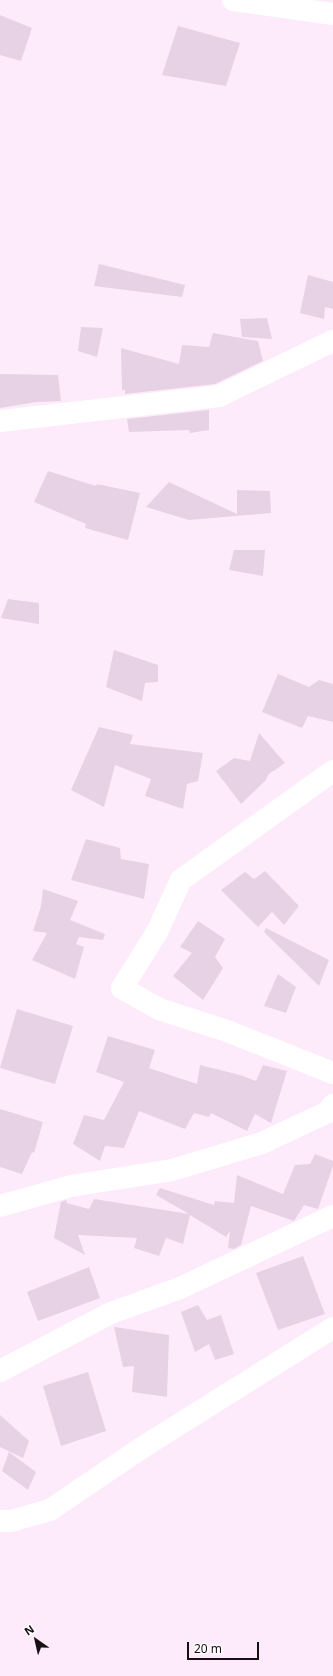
<!DOCTYPE html>
<style>
body{margin:0}
#map{position:relative;width:333px;height:1676px;overflow:hidden;background:#fdebfb;font-family:"Noto Sans",sans-serif}
div>[style]{position:absolute}
[style*='--x']{left:calc(var(--x)*1px);top:calc(var(--y)*1px);width:calc(var(--w)*1px);rotate:calc(var(--a)*1deg)}
.building>*{inset:0;background:#e7d1e5}
.minor>*{height:22px;margin:-11px;padding:0 11px;transform-origin:11px;border-radius:11px;background:#fff}
.tertiary>*{height:22px;margin:-11px;padding:0 11px;transform-origin:11px;border-radius:11px;background:#fff}
span{translate:-50% -50%;white-space:nowrap;text-align:center;line-height:1.15;-webkit-text-stroke:3px #fff;paint-order:stroke}
.north{position:absolute;left:16px;top:1620px;width:40px;height:40px;-webkit-text-stroke:3px #fff;paint-order:stroke;rotate:326deg;font-size:11px;font-weight:700;line-height:16px;text-align:center;color:#170f16}
.north::after{content:'';display:block;margin:auto;width:14px;height:18px;background:#170f16;clip-path:polygon(50% 0,100% 100%,50% 72%,0 100%)}
.scale{position:absolute;left:187px;top:1642px;width:72px;height:18px;box-sizing:border-box;border:2px solid #170f16;border-top:0;padding-left:5px;font-size:12px;line-height:14px;white-space:nowrap;color:#170f16;-webkit-text-stroke:3px #fff;paint-order:stroke}
</style>
<div id="map">
<div class="building">
<i style="clip-path:polygon(0 15px,32px 28px,21px 61px,0 55px)"></i>
<i style="clip-path:polygon(178px 26px,240px 43px,226px 86px,162px 75px)"></i>
<i style="clip-path:polygon(99px 264px,185px 285px,182px 297px,94px 286px)"></i>
<i style="clip-path:polygon(308px 275px,333px 282px,333px 309px,325px 307px,324px 319px,300px 313px)"></i>
<i style="clip-path:polygon(267px 318px,272px 339px,242px 337px,240px 319px)"></i>
<i style="clip-path:polygon(81px 327px,103px 328px,97px 357px,78px 351px)"></i>
<i style="clip-path:polygon(213px 333px,258px 341px,263px 361px,215px 384px,125px 394px,125px 390px,122px 390px,121px 348px,179px 364px,182px 345px,209px 347px)"></i>
<i style="clip-path:polygon(0 374px,58px 375px,61px 401px,36px 402px,0 408px)"></i>
<i style="clip-path:polygon(209px 410px,209px 430px,190px 433px,189px 430px,129px 432px,127px 419px)"></i>
<i style="clip-path:polygon(48px 471px,96px 486px,97px 484px,140px 493px,128px 540px,85px 528px,86px 524px,34px 502px)"></i>
<i style="clip-path:polygon(169px 482px,237px 514px,237px 490px,270px 491px,271px 513px,189px 520px,146px 507px)"></i>
<i style="clip-path:polygon(234px 550px,265px 550px,263px 576px,229px 570px)"></i>
<i style="clip-path:polygon(8px 599px,39px 603px,39px 624px,1px 618px)"></i>
<i style="clip-path:polygon(114px 650px,158px 665px,158px 682px,145px 683px,142px 701px,106px 687px)"></i>
<i style="clip-path:polygon(278px 674px,309px 687px,319px 680px,333px 684px,333px 722px,308px 716px,302px 728px,262px 712px)"></i>
<i style="clip-path:polygon(99px 727px,133px 735px,130px 744px,203px 753px,198px 781px,187px 784px,183px 809px,145px 796px,151px 779px,115px 765px,104px 807px,71px 790px)"></i>
<i style="clip-path:polygon(259px 733px,285px 763px,269px 774px,265px 781px,241px 804px,216px 771px,234px 758px,250px 761px)"></i>
<i style="clip-path:polygon(86px 839px,120px 848px,121px 859px,149px 864px,144px 899px,71px 880px)"></i>
<i style="clip-path:polygon(265px 871px,299px 906px,284px 925px,272px 912px,258px 927px,221px 890px,245px 872px,254px 879px)"></i>
<i style="clip-path:polygon(43px 889px,78px 901px,70px 920px,105px 934px,103px 940px,79px 937px,76px 944px,84px 947px,75px 979px,32px 960px,47px 933px,33px 931px,41px 906px)"></i>
<i style="clip-path:polygon(198px 921px,225px 939px,215px 957px,223px 968px,203px 1000px,173px 976px,192px 953px,180px 947px)"></i>
<i style="clip-path:polygon(266px 928px,329px 960px,319px 986px,264px 932px)"></i>
<i style="clip-path:polygon(278px 974px,296px 987px,286px 1013px,264px 1006px)"></i>
<i style="clip-path:polygon(17px 1009px,73px 1026px,55px 1084px,0 1068px)"></i>
<i style="clip-path:polygon(108px 1036px,155px 1050px,149px 1068px,197px 1084px,200px 1065px,240px 1075px,256px 1081px,263px 1065px,287px 1071px,271px 1123px,255px 1114px,247px 1131px,211px 1113px,209px 1117px,194px 1113px,185px 1129px,139px 1111px,124px 1148px,105px 1146px,100px 1161px,73px 1144px,84px 1115px,104px 1120px,124px 1082px,96px 1072px)"></i>
<i style="clip-path:polygon(0 1109px,43px 1122px,34px 1153px,32px 1152px,22px 1174px,0 1167px)"></i>
<i style="clip-path:polygon(315px 1154px,333px 1161px,333px 1166px,318px 1209px,304px 1205px,294px 1221px,251px 1206px,241px 1245px,234px 1249px,228px 1248px,230px 1231px,226px 1237px,190px 1215px,183px 1244px,166px 1238px,159px 1256px,134px 1248px,137px 1238px,78px 1235px,85px 1255px,54px 1238px,61px 1202px,66px 1200px,67px 1203px,89px 1209px,94px 1199px,189px 1214px,156px 1195px,160px 1188px,214px 1205px,215px 1201px,234px 1203px,237px 1175px,283px 1194px,295px 1165px,310px 1164px)"></i>
<i style="clip-path:polygon(303px 1256px,325px 1314px,278px 1330px,256px 1273px)"></i>
<i style="clip-path:polygon(89px 1267px,100px 1298px,38px 1321px,27px 1292px)"></i>
<i style="clip-path:polygon(198px 1305px,207px 1320px,221px 1315px,234px 1354px,215px 1360px,209px 1344px,195px 1352px,181px 1312px)"></i>
<i style="clip-path:polygon(114px 1327px,169px 1335px,167px 1397px,132px 1392px,134px 1366px,123px 1367px)"></i>
<i style="clip-path:polygon(88px 1372px,106px 1431px,61px 1446px,43px 1386px)"></i>
<i style="clip-path:polygon(0 1415px,29px 1441px,23px 1458px,0 1447px)"></i>
<i style="clip-path:polygon(9px 1452px,36px 1472px,28px 1490px,2px 1471px)"></i>
</div>
<div class="minor">
<i style="--x:233;--y:0;--w:101;--a:8"></i>
<i style="--x:333;--y:771;--w:187;--a:144.4"></i>
<i style="--x:181;--y:880;--w:57;--a:114.8"></i>
<i style="--x:157;--y:932;--w:66;--a:122"></i>
<i style="--x:122;--y:988;--w:43;--a:29.6"></i>
<i style="--x:159;--y:1009;--w:71;--a:17.9"></i>
<i style="--x:227;--y:1031;--w:114;--a:21.6"></i>
<i style="--x:0;--y:1206;--w:74;--a:-15.7"></i>
<i style="--x:71;--y:1186;--w:102;--a:-9"></i>
<i style="--x:172;--y:1170;--w:94;--a:-16.7"></i>
<i style="--x:262;--y:1143;--w:73;--a:-25.2"></i>
<i style="--x:328;--y:1112;--w:9;--a:-54"></i>
<i style="--x:0;--y:1371;--w:125;--a:-27.6"></i>
<i style="--x:111;--y:1313;--w:73;--a:-19.9"></i>
<i style="--x:180;--y:1288;--w:169;--a:-25.2"></i>
<i style="--x:0;--y:1521;--w:11;--a:0"></i>
<i style="--x:11;--y:1521;--w:41;--a:-15.8"></i>
<i style="--x:50;--y:1510;--w:112;--a:-34.1"></i>
<i style="--x:143;--y:1447;--w:224;--a:-32.1"></i>
</div>
<div class="tertiary">
<i style="--x:0;--y:421;--w:220;--a:-6.5"></i>
<i style="--x:219;--y:396;--w:127;--a:-25.8"></i>
</div>
<div class="north">N</div>
<div class="scale">20 m</div>
</div>
